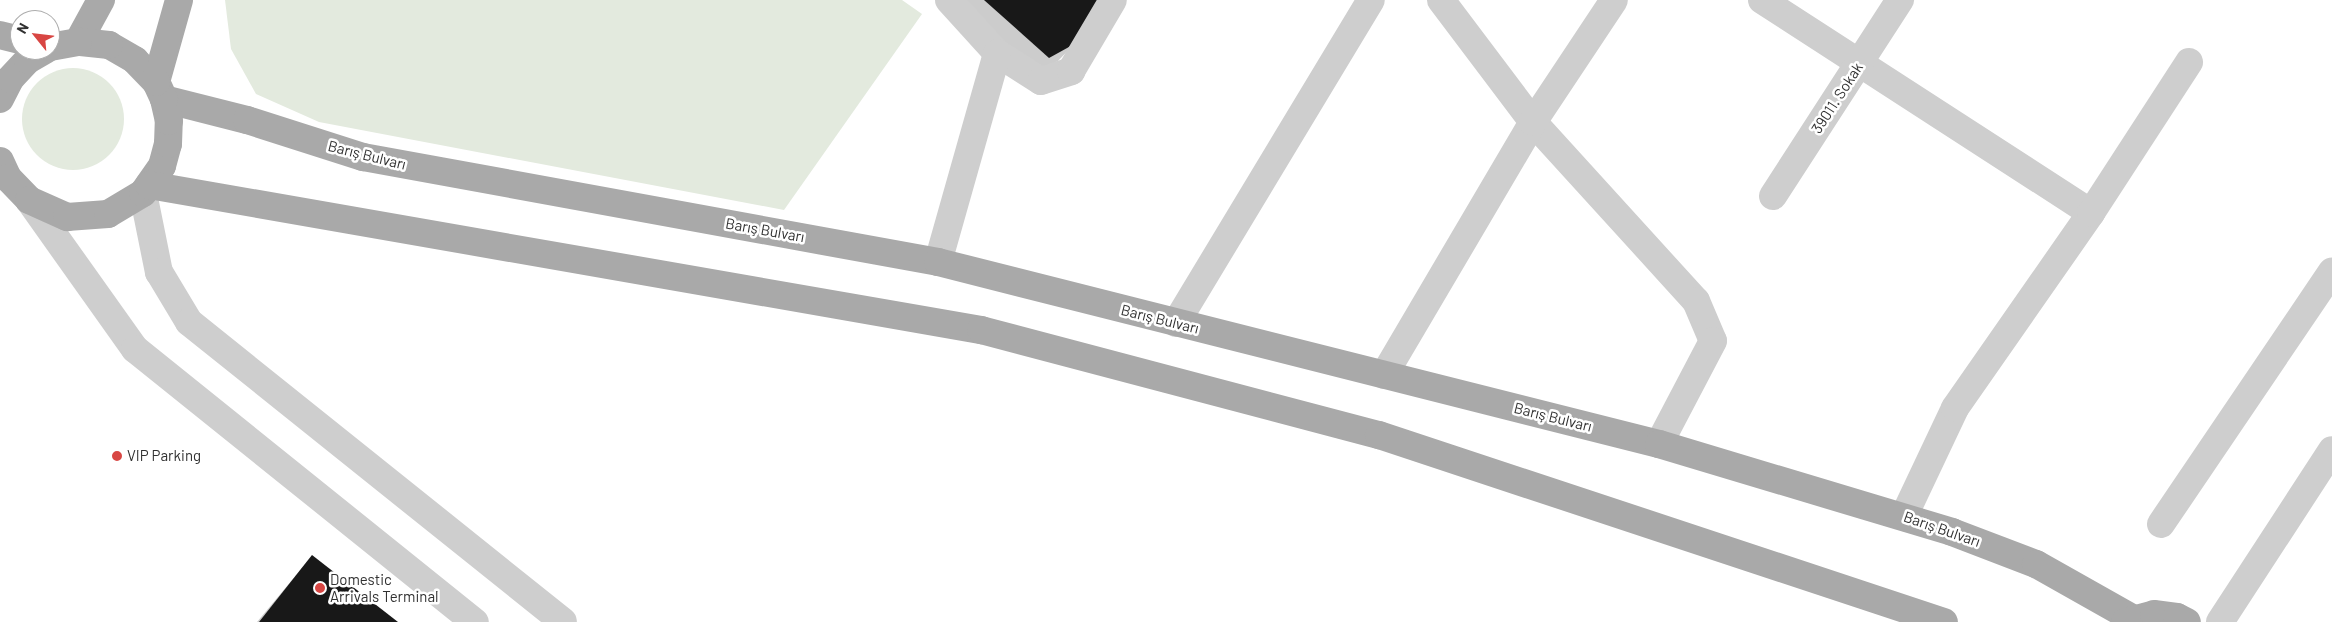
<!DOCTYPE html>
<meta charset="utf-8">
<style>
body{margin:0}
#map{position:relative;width:2332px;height:622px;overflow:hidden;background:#fff;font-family:Barlow,sans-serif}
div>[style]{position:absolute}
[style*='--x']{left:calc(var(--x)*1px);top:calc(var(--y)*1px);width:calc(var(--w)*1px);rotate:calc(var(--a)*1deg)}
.green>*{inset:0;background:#e3eade}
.round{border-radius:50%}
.shadow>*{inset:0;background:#0003}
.building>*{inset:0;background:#181818}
.minor>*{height:28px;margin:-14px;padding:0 14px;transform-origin:14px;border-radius:14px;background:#cecece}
.major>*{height:28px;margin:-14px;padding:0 14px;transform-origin:14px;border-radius:14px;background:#a9a9a9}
.dots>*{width:14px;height:14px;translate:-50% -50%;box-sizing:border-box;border:2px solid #fff;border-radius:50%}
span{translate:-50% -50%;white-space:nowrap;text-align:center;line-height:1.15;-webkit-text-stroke:5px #fff;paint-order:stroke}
.street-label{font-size:15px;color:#313131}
.poi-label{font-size:15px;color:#313131}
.left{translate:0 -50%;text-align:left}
.north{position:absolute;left:10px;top:10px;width:50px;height:50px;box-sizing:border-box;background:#fff;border:1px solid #adadad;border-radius:50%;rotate:299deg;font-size:14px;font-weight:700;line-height:20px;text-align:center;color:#313131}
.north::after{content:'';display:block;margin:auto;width:18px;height:22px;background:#d84643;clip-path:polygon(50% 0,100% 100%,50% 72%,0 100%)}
</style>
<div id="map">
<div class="green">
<i style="clip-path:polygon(225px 0,902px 0,922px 14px,784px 210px,319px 122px,256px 94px,231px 49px)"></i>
<i class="round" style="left:22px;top:68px;width:102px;height:102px"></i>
</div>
<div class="shadow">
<i style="clip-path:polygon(945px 0,1101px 0,1076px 42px,1058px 61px,1030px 76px)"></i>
<i style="clip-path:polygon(312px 556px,396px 622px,257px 622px)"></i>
</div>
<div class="building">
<i style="clip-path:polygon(984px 0,1102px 0,1078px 42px,1049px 58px)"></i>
<i style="clip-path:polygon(312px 555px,398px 622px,259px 622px)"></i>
</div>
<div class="minor">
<i style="--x:949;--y:0;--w:72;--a:47.8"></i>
<i style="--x:997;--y:53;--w:52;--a:32.5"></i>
<i style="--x:1041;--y:81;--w:32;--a:-18"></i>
<i style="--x:1071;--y:71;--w:82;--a:-59.4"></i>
<i style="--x:1441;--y:0;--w:153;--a:53"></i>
<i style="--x:1533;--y:122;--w:242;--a:47.7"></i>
<i style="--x:1696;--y:301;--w:43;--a:67"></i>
<i style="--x:1713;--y:341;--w:116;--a:117.7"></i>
<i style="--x:1762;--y:0;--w:392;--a:32.9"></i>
<i style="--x:143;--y:193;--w:81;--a:78.6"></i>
<i style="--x:159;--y:272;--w:58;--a:59"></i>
<i style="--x:189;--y:322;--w:479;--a:38.7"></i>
<i style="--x:1773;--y:196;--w:234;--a:-57.1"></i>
<i style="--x:29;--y:200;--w:183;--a:54.6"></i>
<i style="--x:135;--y:349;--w:436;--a:38.8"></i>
<i style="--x:938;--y:262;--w:217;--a:-74.2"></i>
<i style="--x:1176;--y:323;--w:377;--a:-58.9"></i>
<i style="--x:1384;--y:375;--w:294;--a:-59.5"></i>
<i style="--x:1533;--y:122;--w:146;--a:-56.4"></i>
<i style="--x:1904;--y:516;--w:119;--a:-64.7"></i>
<i style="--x:1955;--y:408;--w:238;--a:-55.1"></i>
<i style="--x:2091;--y:213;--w:180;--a:-57"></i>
<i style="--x:2161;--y:524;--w:305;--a:-55.9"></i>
<i style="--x:2220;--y:622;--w:205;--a:-56.9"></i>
</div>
<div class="major">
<i style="--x:0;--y:35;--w:21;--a:14"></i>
<i style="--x:78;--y:42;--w:48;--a:-61.3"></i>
<i style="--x:156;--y:82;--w:85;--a:-74.3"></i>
<i style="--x:0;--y:99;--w:22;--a:-63"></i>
<i style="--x:10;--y:79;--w:26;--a:-47"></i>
<i style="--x:28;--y:60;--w:20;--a:-30"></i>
<i style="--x:164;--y:99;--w:86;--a:14.2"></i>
<i style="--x:247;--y:120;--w:122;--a:17.7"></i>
<i style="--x:363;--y:157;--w:585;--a:10.35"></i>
<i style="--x:938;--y:262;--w:744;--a:14.17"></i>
<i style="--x:1659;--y:444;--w:306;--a:16.7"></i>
<i style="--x:1952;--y:532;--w:90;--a:20.9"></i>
<i style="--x:2036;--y:564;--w:110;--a:29.4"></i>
<i style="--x:0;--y:161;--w:19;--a:65"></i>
<i style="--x:8;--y:178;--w:30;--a:46"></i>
<i style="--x:29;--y:200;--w:42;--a:24.1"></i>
<i style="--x:67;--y:217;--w:41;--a:-4.2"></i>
<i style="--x:108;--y:214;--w:41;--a:-31"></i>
<i style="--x:143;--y:193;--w:33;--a:-55"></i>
<i style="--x:162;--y:166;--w:23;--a:-75"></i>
<i style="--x:168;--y:144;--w:23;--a:-88"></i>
<i style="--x:169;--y:121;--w:23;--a:-103"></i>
<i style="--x:164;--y:99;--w:19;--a:-115"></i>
<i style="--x:156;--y:82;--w:30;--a:-134"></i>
<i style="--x:135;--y:60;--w:30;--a:-150"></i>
<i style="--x:109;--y:45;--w:31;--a:-174"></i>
<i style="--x:78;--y:42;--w:28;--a:170"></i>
<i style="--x:149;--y:185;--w:845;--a:9.89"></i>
<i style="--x:981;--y:330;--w:412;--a:14.8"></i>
<i style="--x:1379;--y:435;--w:595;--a:18.31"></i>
<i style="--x:2125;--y:622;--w:30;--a:-15"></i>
<i style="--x:2154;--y:614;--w:23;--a:7"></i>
<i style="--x:2177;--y:617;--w:11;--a:27"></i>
</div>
<div class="dots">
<i style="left:117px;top:456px;background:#d84643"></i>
<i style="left:320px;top:588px;background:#d84643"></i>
</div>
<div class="street-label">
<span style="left:1837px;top:98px;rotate:-57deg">39011. Sokak</span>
<span style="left:367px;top:155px;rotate:14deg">Barış Bulvarı</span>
<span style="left:765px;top:230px;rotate:10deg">Barış Bulvarı</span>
<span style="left:1160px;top:319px;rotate:14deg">Barış Bulvarı</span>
<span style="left:1553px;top:417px;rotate:14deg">Barış Bulvarı</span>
<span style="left:1942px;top:529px;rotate:19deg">Barış Bulvarı</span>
</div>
<div class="poi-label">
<span class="left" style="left:127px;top:456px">VIP Parking</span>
<span class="left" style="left:330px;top:588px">Domestic<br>Arrivals Terminal</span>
</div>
<div class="north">N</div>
</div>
